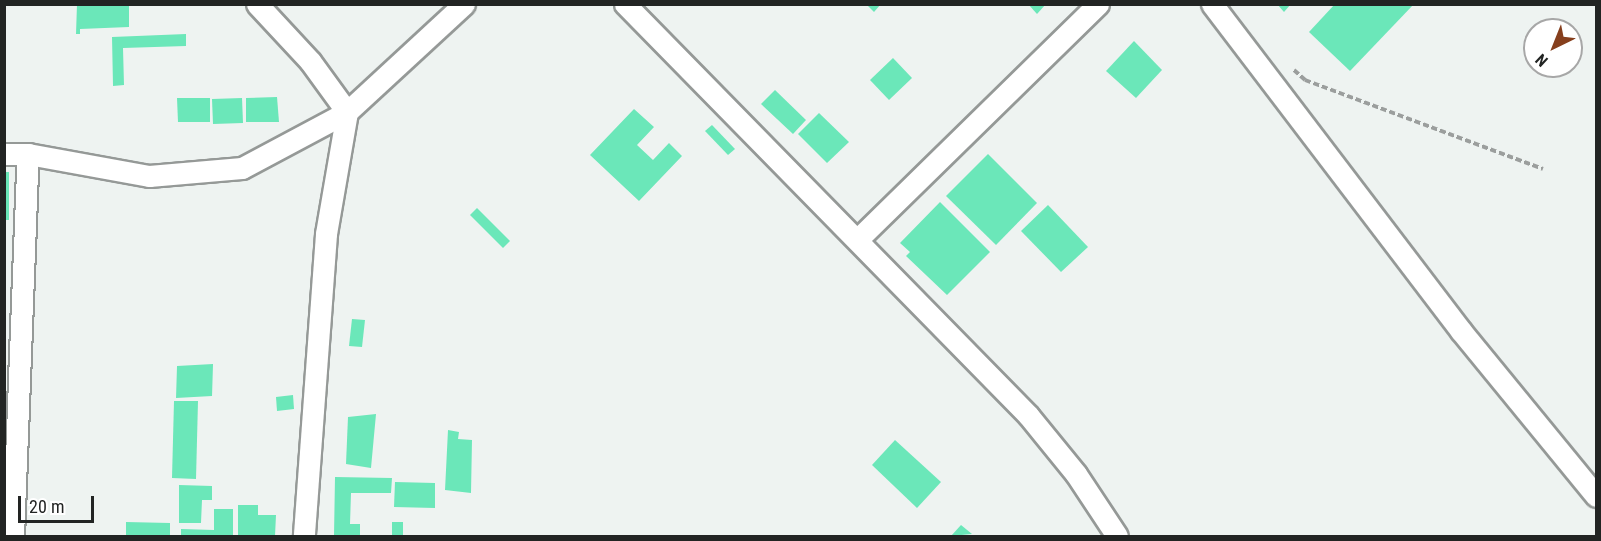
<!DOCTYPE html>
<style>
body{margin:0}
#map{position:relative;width:1601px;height:541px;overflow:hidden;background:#eef3f1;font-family:"Roboto Condensed",sans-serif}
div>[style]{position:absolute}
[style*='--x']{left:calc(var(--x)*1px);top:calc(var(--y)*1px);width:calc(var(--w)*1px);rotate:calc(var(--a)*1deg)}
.building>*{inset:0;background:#6be7b9}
.path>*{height:4px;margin-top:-2px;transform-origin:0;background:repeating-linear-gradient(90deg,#9b9e9d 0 6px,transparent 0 9px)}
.roads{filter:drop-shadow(2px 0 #959997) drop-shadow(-2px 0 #959997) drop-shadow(0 2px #959997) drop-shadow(0 -2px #959997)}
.minor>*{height:21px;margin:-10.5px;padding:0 10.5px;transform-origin:10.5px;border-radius:10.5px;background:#fff}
span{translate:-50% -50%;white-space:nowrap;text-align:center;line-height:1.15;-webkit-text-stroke:6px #fff;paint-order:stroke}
.frame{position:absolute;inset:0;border:6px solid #222423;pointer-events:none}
.north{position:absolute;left:1523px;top:18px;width:60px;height:60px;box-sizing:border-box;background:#fff;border:2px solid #a7a7a7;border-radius:50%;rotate:223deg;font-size:16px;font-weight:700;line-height:24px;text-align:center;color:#222423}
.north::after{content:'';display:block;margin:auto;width:21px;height:27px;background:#863f1d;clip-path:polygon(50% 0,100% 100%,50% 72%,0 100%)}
.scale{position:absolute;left:18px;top:496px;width:76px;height:27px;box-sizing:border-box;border:3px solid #222423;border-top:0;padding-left:8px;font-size:18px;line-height:21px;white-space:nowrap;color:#222423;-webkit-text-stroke:4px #fff;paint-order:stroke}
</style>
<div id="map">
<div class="building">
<i style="clip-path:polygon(77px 4px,129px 4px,129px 27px,80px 29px,80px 34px,76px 34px)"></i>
<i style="clip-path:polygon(866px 4px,881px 4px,874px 12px)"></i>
<i style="clip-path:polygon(1028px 4px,1046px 4px,1037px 14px)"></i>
<i style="clip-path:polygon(1277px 4px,1291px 4px,1284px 12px)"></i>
<i style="clip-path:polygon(1335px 4px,1414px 4px,1350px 71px,1309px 32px)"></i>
<i style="clip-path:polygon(186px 34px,186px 46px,123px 48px,124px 85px,113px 86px,112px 37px)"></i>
<i style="clip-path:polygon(1134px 41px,1162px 70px,1136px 98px,1106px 71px)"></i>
<i style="clip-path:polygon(893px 58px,912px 78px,889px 100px,870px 80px)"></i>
<i style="clip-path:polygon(775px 90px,806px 120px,793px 134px,761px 104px)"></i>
<i style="clip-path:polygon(277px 97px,279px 122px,246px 122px,246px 98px)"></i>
<i style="clip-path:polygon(177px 98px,210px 98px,210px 122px,178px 122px)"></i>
<i style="clip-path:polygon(242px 98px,243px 123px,213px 124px,212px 99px)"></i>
<i style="clip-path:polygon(634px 109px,654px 127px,637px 145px,653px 160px,669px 143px,682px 156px,639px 201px,590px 155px)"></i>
<i style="clip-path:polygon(819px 113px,849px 142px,827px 163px,798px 134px)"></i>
<i style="clip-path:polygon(712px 125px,735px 149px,728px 155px,705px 131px)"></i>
<i style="clip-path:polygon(988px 154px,1037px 203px,996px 245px,946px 196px)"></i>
<i style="clip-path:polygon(4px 172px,9px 172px,9px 220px,4px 220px)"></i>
<i style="clip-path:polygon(940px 202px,990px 252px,947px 295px,906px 256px,910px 252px,900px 243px)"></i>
<i style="clip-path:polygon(1048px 205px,1088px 247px,1061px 272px,1021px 231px)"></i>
<i style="clip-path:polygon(477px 208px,510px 241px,503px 248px,470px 215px)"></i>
<i style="clip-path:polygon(352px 319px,365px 320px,362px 347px,349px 346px)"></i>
<i style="clip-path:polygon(213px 364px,212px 396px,176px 398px,177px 366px)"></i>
<i style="clip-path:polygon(293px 395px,294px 409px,277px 411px,276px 397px)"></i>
<i style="clip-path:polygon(174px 401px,198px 401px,196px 479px,172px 478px)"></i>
<i style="clip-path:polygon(376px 414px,371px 468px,346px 464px,348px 417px)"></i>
<i style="clip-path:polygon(448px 430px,459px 432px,458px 439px,472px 440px,471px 493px,445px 490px)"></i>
<i style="clip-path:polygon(895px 440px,941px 482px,917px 508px,872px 465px)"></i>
<i style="clip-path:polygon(335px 477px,392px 478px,391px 493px,351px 493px,350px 524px,360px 524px,360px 536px,334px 536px)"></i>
<i style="clip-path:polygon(395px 482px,435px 483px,435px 508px,394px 507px)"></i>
<i style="clip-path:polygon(179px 485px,212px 486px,212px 500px,202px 500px,201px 523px,179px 523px)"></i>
<i style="clip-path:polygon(238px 505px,258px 505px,258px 515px,276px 515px,275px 536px,238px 536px)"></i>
<i style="clip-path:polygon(214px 509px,233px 509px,233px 536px,181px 536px,181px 529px,214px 530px)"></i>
<i style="clip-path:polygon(126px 522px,170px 523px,170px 536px,126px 536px)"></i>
<i style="clip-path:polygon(392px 522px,403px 522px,403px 536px,392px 536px)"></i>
<i style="clip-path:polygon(961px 525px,972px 534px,951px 536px)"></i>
</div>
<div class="path">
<i style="--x:1294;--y:70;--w:15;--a:42"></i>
<i style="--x:1305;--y:80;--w:254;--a:20.5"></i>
</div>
<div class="roads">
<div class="minor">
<i style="--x:257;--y:4;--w:78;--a:47.1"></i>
<i style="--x:310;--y:61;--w:63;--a:54"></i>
<i style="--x:347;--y:112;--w:124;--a:99.8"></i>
<i style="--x:326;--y:234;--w:303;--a:94.2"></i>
<i style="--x:625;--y:4;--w:576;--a:45.56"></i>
<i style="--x:1028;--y:415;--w:76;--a:50.9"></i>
<i style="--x:1076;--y:474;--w:74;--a:56.5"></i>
<i style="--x:1212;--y:4;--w:411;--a:52.7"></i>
<i style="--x:1461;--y:331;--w:213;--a:50.7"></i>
<i style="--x:4;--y:154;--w:24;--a:0"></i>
<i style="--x:28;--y:154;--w:123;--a:10.3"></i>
<i style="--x:149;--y:176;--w:93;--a:-4.9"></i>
<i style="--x:242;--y:168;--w:119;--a:-28.1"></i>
<i style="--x:347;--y:112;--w:159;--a:-42.7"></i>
<i style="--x:858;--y:239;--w:336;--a:-44.4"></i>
<i style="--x:13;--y:536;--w:382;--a:-87.8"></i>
</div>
</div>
<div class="frame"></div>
<div class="north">N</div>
<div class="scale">20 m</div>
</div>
